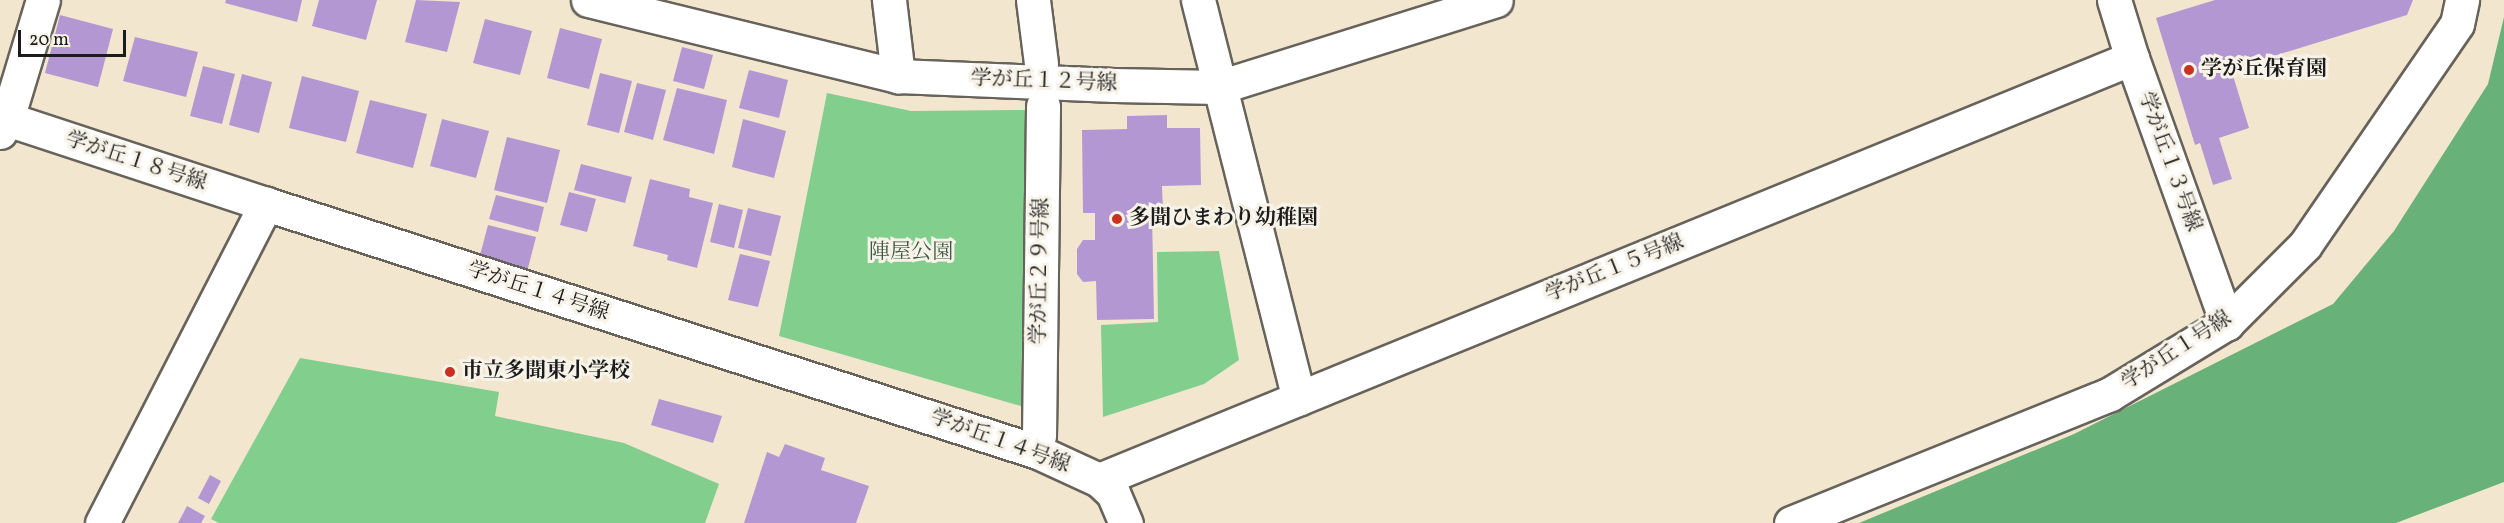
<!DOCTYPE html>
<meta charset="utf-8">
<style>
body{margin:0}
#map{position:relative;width:2504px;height:523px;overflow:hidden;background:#f3e6cf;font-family:Vollkorn,"Noto Serif JP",serif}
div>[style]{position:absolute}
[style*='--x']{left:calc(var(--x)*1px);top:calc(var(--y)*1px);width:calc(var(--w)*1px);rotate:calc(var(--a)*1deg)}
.green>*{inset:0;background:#81ce8d}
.forest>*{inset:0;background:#68b178}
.building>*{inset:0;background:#b397d3}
.roads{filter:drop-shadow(2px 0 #67635b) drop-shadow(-2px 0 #67635b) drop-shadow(0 2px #67635b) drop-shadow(0 -2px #67635b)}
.minor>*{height:33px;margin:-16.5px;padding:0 16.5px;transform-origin:16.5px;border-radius:16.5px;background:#fff}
.dots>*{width:16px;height:16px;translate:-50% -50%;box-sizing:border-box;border:3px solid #f7f3e8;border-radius:50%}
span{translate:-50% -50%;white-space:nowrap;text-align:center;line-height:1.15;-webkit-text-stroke:6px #f7f3e8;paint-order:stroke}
.poi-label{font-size:21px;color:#1c1c1c;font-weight:700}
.left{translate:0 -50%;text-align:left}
.street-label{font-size:21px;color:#1c1c1c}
.park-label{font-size:21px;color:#3f5a44}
.scale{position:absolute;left:18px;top:30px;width:108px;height:27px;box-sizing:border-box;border:3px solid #1c1c1c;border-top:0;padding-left:8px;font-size:18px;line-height:21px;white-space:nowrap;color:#1c1c1c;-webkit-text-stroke:4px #f7f3e8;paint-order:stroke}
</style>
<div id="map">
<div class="green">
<i style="clip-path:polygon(827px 93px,911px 111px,1026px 110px,1021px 406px,779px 336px)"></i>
<i style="clip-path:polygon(1219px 251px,1239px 360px,1204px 384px,1103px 417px,1101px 325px,1158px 322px,1157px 252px)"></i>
<i style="clip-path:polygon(300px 358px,499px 392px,495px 416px,624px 443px,719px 484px,705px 523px,219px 523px,211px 519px)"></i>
</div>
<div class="forest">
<i style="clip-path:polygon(2504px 17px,2504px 482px,2396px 523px,1859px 523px,2074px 434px,2333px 304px,2394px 231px,2488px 84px)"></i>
</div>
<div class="building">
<i style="clip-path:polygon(226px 0,302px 0,297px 22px,225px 3px)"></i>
<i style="clip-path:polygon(319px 0,377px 0,366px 40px,312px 26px)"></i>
<i style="clip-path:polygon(416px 0,460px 2px,447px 52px,405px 42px)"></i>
<i style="clip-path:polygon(2215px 0,2413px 0,2407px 15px,2231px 69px,2249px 128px,2219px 138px,2232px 179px,2213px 185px,2200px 143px,2195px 145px,2156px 18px)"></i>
<i style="clip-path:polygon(60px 15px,113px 29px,98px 87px,45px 73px)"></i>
<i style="clip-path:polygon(485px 19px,532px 31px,520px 75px,473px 63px)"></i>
<i style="clip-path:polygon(560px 28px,602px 39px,589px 89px,547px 78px)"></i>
<i style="clip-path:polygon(135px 37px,198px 52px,186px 97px,123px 81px)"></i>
<i style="clip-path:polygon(682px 47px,713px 55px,704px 89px,673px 81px)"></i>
<i style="clip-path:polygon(203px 66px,235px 74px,222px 124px,190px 116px)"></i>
<i style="clip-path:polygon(749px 70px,788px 80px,779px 118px,739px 108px)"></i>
<i style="clip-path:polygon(600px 73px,632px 81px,619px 133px,587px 125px)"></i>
<i style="clip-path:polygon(242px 74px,272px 82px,259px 133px,229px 125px)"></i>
<i style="clip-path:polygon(302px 76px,359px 91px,346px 142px,289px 128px)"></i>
<i style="clip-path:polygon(637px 83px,666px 90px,653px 140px,624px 132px)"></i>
<i style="clip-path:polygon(677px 88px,727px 100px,714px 154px,663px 140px)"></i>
<i style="clip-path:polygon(370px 100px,427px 114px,413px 168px,356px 153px)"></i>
<i style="clip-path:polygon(1167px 115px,1167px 128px,1200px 128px,1201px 185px,1162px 186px,1163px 212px,1152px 212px,1154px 319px,1097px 320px,1096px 281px,1083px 282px,1077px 274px,1077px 249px,1083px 240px,1095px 240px,1095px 213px,1083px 213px,1082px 130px,1127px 129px,1127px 116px)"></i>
<i style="clip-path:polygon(442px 119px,489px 131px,476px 178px,430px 166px)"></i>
<i style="clip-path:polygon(743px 119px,786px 131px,774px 178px,732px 167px)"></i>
<i style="clip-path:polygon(507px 137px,560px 150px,547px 203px,494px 190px)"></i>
<i style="clip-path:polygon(581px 164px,632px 177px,625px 203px,574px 190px)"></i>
<i style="clip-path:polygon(650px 179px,690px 189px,689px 197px,713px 203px,697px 268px,667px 260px,668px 255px,633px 246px)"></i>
<i style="clip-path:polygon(569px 192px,596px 199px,587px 232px,560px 225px)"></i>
<i style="clip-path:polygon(496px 195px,544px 207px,538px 232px,489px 219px)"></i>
<i style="clip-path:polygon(719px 204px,743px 210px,734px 248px,710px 242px)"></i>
<i style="clip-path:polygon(748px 208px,781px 216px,771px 256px,738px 248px)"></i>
<i style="clip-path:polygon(488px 225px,536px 237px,527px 272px,479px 259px)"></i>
<i style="clip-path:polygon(740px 254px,770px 261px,758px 307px,728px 300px)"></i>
<i style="clip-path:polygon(659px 399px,722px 416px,713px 443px,651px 425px)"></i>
<i style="clip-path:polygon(785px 444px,825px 458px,821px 470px,869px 486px,856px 523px,744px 523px,767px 452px,779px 457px)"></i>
<i style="clip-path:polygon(210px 475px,221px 481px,209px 504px,198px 498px)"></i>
<i style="clip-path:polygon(187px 506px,205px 516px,201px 523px,178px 523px)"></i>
</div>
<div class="roads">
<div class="minor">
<i style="--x:588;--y:0;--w:319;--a:13.8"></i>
<i style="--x:898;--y:76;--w:216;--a:2.4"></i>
<i style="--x:1114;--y:85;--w:105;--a:1.1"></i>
<i style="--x:1219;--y:87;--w:290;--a:-17.4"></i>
<i style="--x:889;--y:0;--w:77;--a:83.2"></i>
<i style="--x:1033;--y:0;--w:64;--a:82.8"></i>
<i style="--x:1198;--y:0;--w:411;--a:75.8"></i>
<i style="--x:2114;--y:0;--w:61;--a:72.8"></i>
<i style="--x:2132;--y:58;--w:282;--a:70.3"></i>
<i style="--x:7;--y:119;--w:273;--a:18.2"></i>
<i style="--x:0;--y:132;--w:15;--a:-62"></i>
<i style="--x:7;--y:119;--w:124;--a:-73.2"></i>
<i style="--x:1039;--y:436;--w:330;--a:-89.3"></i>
<i style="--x:1099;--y:480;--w:1116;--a:-22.22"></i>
<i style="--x:102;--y:523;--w:359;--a:-62.8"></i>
<i style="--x:266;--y:204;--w:811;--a:17.81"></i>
<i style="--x:1038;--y:452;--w:67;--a:24.7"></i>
<i style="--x:1099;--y:480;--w:19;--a:43"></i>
<i style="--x:1113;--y:493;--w:33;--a:67"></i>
<i style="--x:1791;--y:523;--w:344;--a:-22"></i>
<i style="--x:2110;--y:394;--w:137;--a:-31.3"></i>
<i style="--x:2227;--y:323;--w:110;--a:-45"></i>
<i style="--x:2305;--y:245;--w:268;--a:-55.5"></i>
<i style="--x:2457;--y:24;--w:25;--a:-78"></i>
</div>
</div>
<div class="dots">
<i style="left:2189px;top:70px;background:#c8321e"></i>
<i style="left:1117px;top:219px;background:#c8321e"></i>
<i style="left:450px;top:372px;background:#c8321e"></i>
</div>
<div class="poi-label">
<span class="left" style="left:2201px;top:70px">学が丘保育園</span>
<span class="left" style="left:1129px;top:219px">多聞ひまわり幼稚園</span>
<span class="left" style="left:462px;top:372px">市立多聞東小学校</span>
</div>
<div class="street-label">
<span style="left:1044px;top:82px;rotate:2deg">学が丘１２号線</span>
<span style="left:136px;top:162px;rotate:18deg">学が丘１８号線</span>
<span style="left:2169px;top:162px;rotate:70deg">学が丘１３号線</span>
<span style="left:1615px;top:269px;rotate:-22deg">学が丘１５号線</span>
<span style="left:1041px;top:271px;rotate:-89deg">学が丘２９号線</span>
<span style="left:538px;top:292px;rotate:18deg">学が丘１４号線</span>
<span style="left:2177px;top:351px;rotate:-33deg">学が丘１号線</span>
<span style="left:1000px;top:442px;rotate:20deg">学が丘１４号線</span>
</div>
<div class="park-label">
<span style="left:911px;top:253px">陣屋公園</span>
</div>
<div class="scale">20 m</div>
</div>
